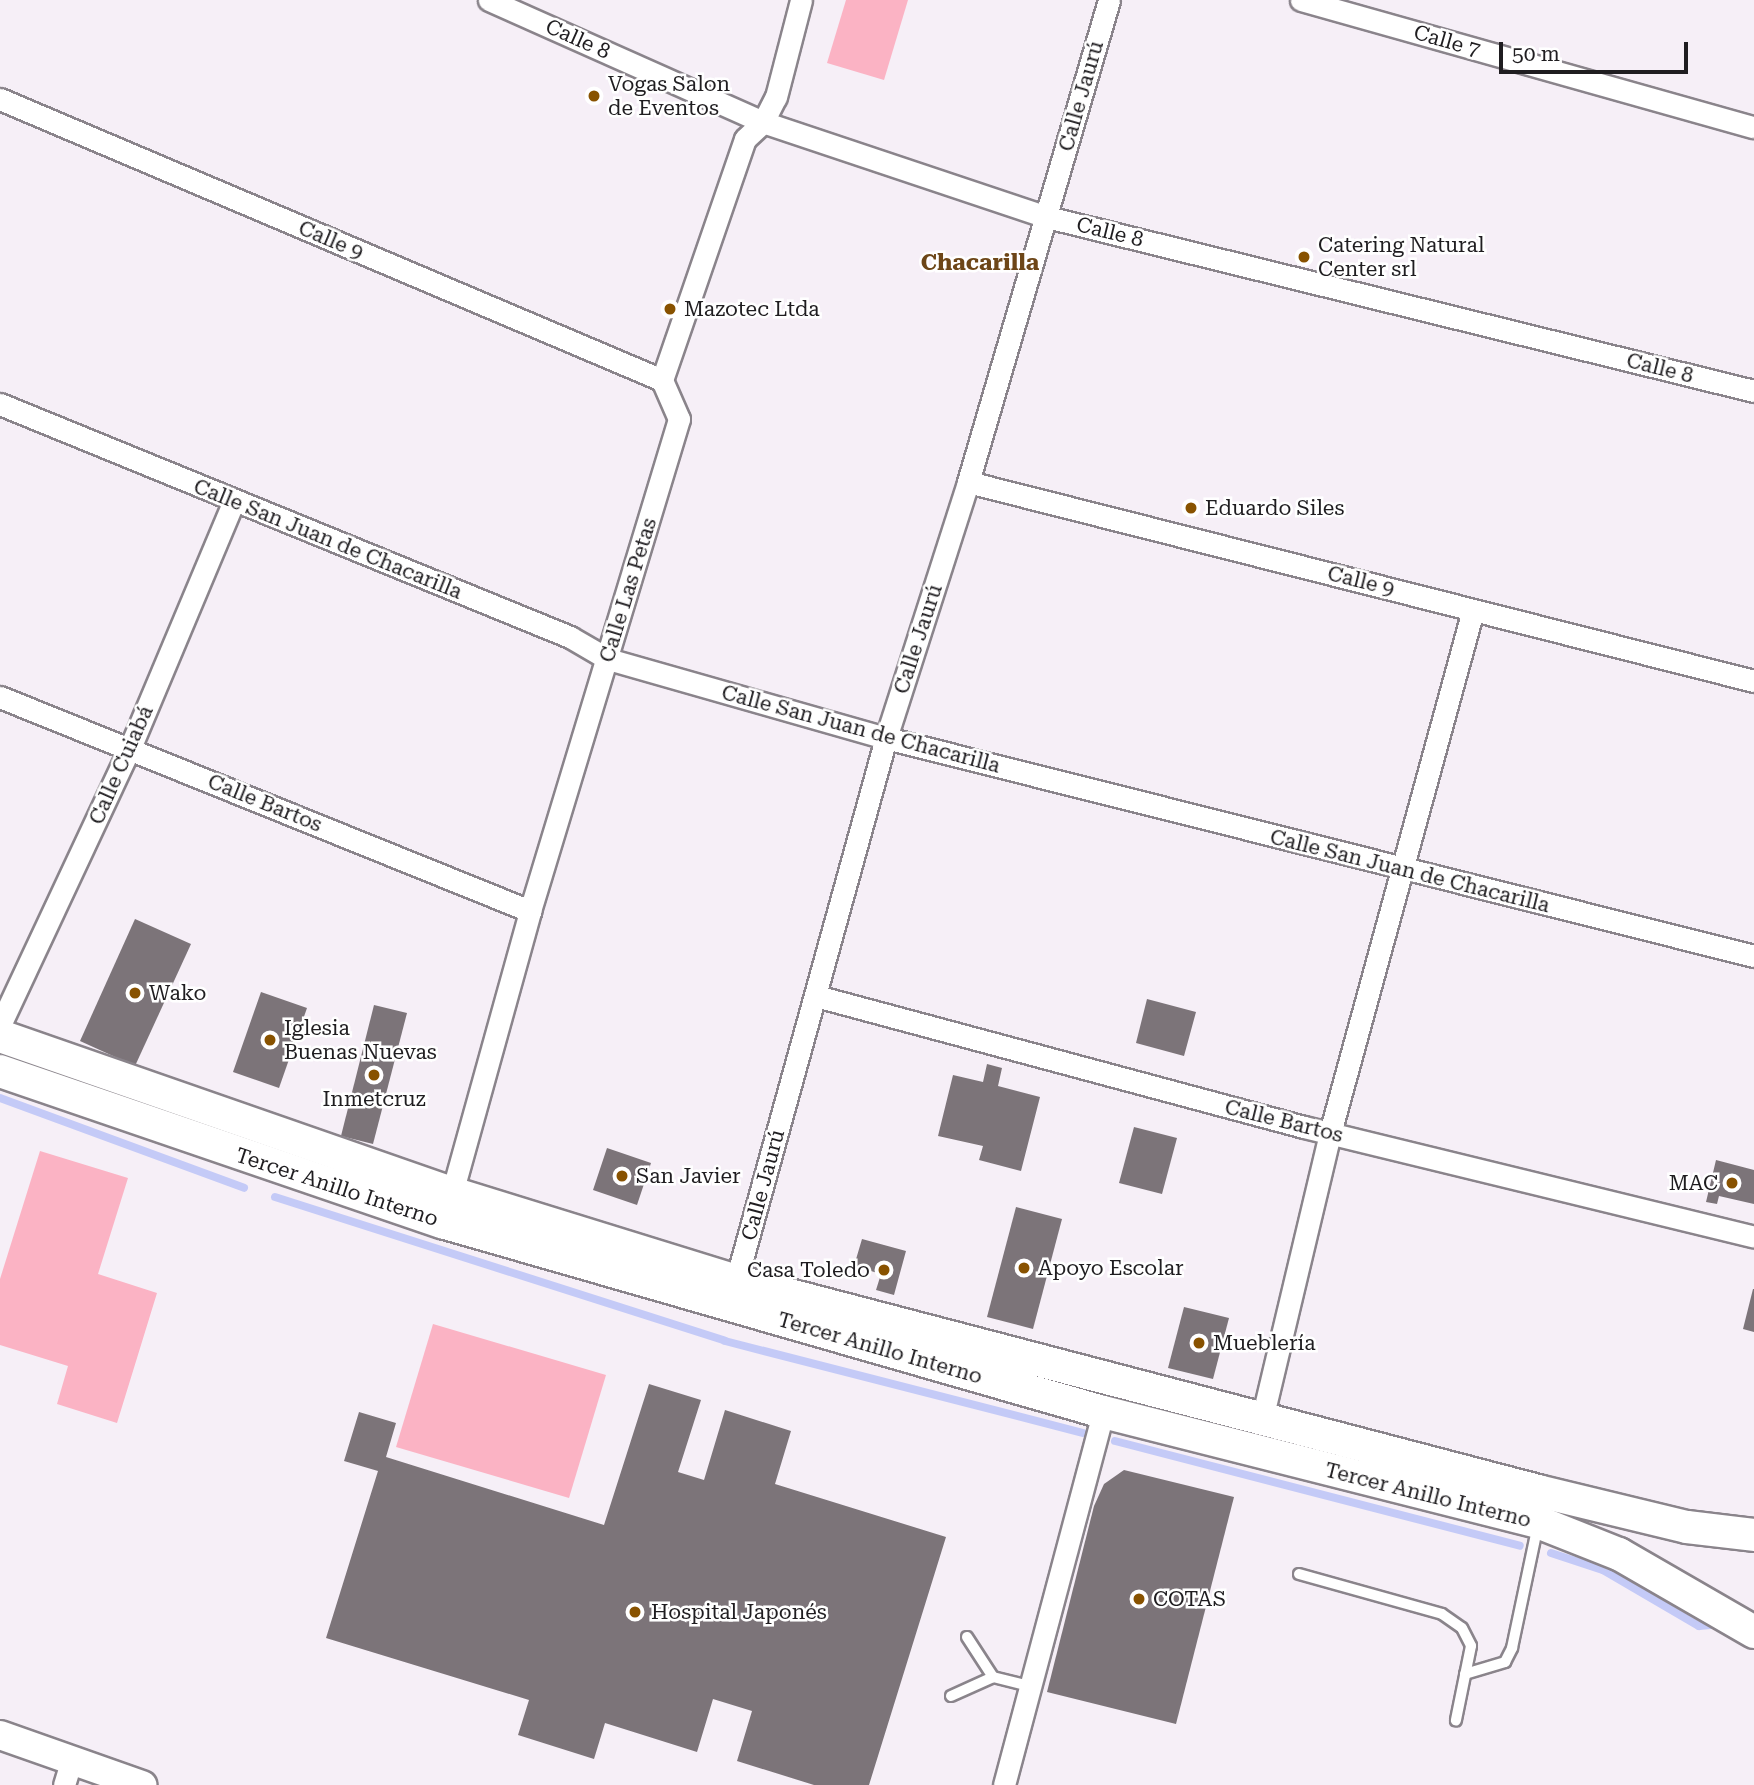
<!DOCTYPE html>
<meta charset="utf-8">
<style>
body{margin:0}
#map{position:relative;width:1754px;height:1785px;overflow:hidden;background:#f6eff7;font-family:"Roboto Serif",serif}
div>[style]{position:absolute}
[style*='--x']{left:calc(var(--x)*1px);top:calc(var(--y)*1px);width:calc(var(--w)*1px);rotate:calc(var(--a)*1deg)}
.green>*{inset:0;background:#fbb3c4}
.stream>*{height:8px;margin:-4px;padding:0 4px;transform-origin:4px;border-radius:4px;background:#c4caf7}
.building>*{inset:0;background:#7c7479}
.roads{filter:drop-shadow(2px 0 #8a848b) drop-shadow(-2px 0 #8a848b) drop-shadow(0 2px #8a848b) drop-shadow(0 -2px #8a848b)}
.service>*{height:10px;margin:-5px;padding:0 5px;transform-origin:5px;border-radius:5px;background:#fff}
.minor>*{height:21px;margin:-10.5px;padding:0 10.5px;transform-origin:10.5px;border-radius:10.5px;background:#fff}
.tertiary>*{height:28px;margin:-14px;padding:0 14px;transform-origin:14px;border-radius:14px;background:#fff}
.secondary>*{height:32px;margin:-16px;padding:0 16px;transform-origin:16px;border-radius:16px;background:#fff}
.dots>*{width:19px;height:19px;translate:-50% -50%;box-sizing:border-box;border:4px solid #fff;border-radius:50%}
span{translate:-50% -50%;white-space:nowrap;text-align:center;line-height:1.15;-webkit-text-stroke:5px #fff;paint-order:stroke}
.street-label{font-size:21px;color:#1f1d20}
.poi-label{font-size:21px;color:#1f1d20}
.left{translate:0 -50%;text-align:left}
.right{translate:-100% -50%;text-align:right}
.neighbourhood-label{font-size:23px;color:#6d4618;font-weight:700}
.scale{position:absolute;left:1499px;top:42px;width:189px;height:32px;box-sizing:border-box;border:4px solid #1f1d20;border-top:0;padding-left:9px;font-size:21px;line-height:24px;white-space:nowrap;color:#1f1d20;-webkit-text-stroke:5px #fff;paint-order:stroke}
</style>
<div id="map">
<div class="green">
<i style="clip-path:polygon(846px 0,908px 0,884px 80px,827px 63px)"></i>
<i style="clip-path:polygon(40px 1151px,128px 1178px,98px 1274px,157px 1293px,117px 1423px,57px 1404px,68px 1366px,0 1345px,0 1279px)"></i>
<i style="clip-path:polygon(433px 1324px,606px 1375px,569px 1498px,396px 1447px)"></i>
</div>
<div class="stream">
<i style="--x:0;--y:1098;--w:260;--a:20.2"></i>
<i style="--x:275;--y:1197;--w:472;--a:17.7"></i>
<i style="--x:725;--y:1341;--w:370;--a:14.4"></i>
<i style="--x:1115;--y:1441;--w:418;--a:14.5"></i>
<i style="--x:1551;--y:1553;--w:55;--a:18.1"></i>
<i style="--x:1603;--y:1570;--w:111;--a:30.3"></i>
<i style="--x:1699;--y:1626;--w:11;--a:-5"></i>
</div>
<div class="building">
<i style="clip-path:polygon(135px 919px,191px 944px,135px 1066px,80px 1041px)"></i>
<i style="clip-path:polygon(261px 992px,307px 1008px,279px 1088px,233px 1072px)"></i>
<i style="clip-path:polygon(1147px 999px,1196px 1012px,1184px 1056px,1136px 1043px)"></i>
<i style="clip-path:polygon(374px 1005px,407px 1013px,373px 1144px,341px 1136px)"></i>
<i style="clip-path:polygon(987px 1064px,1002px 1068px,998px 1086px,1040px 1097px,1021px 1171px,979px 1160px,983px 1146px,938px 1136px,953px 1075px,983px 1082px)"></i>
<i style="clip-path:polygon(1134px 1127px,1177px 1138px,1162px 1194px,1119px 1183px)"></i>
<i style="clip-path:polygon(607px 1148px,651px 1163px,637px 1205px,593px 1190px)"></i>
<i style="clip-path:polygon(1716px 1160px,1754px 1170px,1754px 1204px,1719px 1196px,1717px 1204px,1706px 1202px)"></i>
<i style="clip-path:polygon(1016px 1207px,1062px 1219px,1033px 1329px,987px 1317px)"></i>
<i style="clip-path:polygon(862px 1239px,906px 1251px,894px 1295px,876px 1290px,881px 1274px,854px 1266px)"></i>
<i style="clip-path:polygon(1753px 1289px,1754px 1289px,1754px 1332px,1743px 1329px)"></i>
<i style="clip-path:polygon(1184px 1307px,1229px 1318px,1213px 1379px,1168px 1368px)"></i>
<i style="clip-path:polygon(649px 1384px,701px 1400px,678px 1472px,704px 1480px,725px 1410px,791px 1431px,775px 1484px,946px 1537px,869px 1785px,814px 1785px,737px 1761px,752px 1711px,713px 1699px,697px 1752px,605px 1723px,594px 1759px,518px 1735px,529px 1700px,326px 1638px,378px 1471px,344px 1461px,359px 1412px,396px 1423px,386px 1457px,604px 1525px)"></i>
<i style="clip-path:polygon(1124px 1470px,1234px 1497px,1176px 1724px,1047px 1692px,1094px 1506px,1104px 1484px)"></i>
</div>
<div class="roads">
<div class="service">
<i style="--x:1299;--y:1574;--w:148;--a:15.6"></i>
<i style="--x:1442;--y:1614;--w:24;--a:35"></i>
<i style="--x:1462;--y:1628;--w:20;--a:63"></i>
<i style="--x:1471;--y:1646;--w:76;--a:101.5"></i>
<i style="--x:967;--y:1637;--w:48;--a:57"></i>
<i style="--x:993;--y:1677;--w:38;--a:14"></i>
<i style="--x:1465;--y:1674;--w:42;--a:-16.7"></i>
<i style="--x:1505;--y:1662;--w:16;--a:-63"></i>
<i style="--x:1512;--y:1648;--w:126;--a:-78.1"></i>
<i style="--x:951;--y:1696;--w:46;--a:-24.3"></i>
</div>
<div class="minor">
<i style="--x:489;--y:0;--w:300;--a:24"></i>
<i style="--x:763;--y:122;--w:299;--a:18.5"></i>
<i style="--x:1047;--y:217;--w:728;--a:13.83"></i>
<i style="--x:1301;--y:0;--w:470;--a:15.7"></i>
<i style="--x:0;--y:99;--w:719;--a:23"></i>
<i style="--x:0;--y:404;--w:616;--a:22.23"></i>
<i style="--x:570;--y:637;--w:44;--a:30.1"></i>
<i style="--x:608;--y:659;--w:289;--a:15.9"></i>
<i style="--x:886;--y:738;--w:895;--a:14.1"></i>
<i style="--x:968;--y:482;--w:811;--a:14.21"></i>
<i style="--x:0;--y:697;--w:572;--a:21.99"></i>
<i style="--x:816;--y:996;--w:505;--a:15.03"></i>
<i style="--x:1304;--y:1127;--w:463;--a:13.7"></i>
<i style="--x:0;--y:1025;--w:306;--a:-64.9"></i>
<i style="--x:130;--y:748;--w:268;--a:-67.2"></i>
<i style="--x:452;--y:1193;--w:293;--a:-74.5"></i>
<i style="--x:530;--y:911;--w:514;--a:-73.15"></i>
<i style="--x:679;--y:419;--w:43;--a:-113.6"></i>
<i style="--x:662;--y:380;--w:255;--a:-71"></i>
<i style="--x:745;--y:139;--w:25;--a:-43"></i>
<i style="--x:763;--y:122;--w:28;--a:-63"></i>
<i style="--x:776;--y:97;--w:100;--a:-75.5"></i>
<i style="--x:736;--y:1281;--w:563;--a:-74.56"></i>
<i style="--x:886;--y:738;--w:269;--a:-72.2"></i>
<i style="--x:968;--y:482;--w:502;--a:-73.69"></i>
<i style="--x:1262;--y:1419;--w:294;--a:-76.6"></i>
<i style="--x:1330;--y:1133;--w:542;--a:-74.71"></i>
<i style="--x:64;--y:1785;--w:24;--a:-73"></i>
<i style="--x:1004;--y:1785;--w:386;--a:-75.1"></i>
</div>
<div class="tertiary">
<i style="--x:0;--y:1735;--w:151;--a:19.4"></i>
</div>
<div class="secondary">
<i style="--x:0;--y:1036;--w:478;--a:19.2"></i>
<i style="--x:452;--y:1193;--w:297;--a:17.2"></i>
<i style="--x:736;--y:1281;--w:829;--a:14.67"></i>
<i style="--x:1538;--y:1491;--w:153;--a:13.6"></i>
<i style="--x:1687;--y:1527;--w:67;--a:6.8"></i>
<i style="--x:0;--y:1071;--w:467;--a:18.9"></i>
<i style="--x:442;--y:1222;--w:688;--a:16.04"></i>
<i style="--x:1103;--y:1412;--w:449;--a:14.2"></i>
<i style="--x:1538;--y:1522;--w:87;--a:21.6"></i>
<i style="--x:1619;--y:1554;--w:156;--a:30"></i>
</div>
</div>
<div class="dots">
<i style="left:594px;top:96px;background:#885200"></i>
<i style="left:1304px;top:257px;background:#885200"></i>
<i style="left:670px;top:309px;background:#885200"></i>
<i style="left:1191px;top:508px;background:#885200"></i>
<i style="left:135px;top:993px;background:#885200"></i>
<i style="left:270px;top:1040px;background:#885200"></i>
<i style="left:374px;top:1075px;background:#885200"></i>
<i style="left:622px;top:1176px;background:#885200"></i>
<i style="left:1732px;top:1183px;background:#885200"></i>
<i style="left:1024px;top:1268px;background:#885200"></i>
<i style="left:884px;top:1270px;background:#885200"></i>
<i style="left:1199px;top:1343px;background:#885200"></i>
<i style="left:1139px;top:1599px;background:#885200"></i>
<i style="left:635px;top:1612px;background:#885200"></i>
</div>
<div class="street-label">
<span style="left:578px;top:39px;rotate:24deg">Calle 8</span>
<span style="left:1447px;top:41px;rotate:16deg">Calle 7</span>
<span style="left:1081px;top:96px;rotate:-74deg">Calle Jaurú</span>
<span style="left:1110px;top:232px;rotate:14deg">Calle 8</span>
<span style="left:331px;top:240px;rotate:23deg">Calle 9</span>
<span style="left:1660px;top:368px;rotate:14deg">Calle 8</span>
<span style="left:328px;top:539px;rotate:22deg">Calle San Juan de Chacarilla</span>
<span style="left:1361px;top:581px;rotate:14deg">Calle 9</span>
<span style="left:628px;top:590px;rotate:-73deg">Calle Las Petas</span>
<span style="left:918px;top:639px;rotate:-72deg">Calle Jaurú</span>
<span style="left:861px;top:729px;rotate:15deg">Calle San Juan de Chacarilla</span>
<span style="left:121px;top:765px;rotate:-66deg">Calle Cuiabá</span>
<span style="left:265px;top:803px;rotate:22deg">Calle Bartos</span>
<span style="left:1410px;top:871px;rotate:14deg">Calle San Juan de Chacarilla</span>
<span style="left:1284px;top:1121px;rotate:14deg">Calle Bartos</span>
<span style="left:763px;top:1185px;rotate:-75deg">Calle Jaurú</span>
<span style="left:337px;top:1187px;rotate:18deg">Tercer Anillo Interno</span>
<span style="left:880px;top:1348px;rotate:16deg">Tercer Anillo Interno</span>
<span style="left:1428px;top:1495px;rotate:14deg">Tercer Anillo Interno</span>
</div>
<div class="poi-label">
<span class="left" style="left:608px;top:96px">Vogas Salon<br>de Eventos</span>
<span class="left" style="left:1318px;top:257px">Catering Natural<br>Center srl</span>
<span class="left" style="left:684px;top:309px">Mazotec Ltda</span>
<span class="left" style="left:1205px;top:508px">Eduardo Siles</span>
<span class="left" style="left:149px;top:993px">Wako</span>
<span class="left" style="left:284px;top:1040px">Iglesia<br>Buenas Nuevas</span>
<span style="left:374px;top:1099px">Inmetcruz</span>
<span class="left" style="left:636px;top:1176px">San Javier</span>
<span class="right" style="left:1718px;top:1183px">MAC</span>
<span class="left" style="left:1038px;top:1268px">Apoyo Escolar</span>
<span class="right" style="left:870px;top:1270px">Casa Toledo</span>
<span class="left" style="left:1213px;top:1343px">Mueblería</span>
<span class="left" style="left:1153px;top:1599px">COTAS</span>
<span class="left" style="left:651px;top:1612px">Hospital Japonés</span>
</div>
<div class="neighbourhood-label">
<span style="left:980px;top:263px">Chacarilla</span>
</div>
<div class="scale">50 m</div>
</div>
